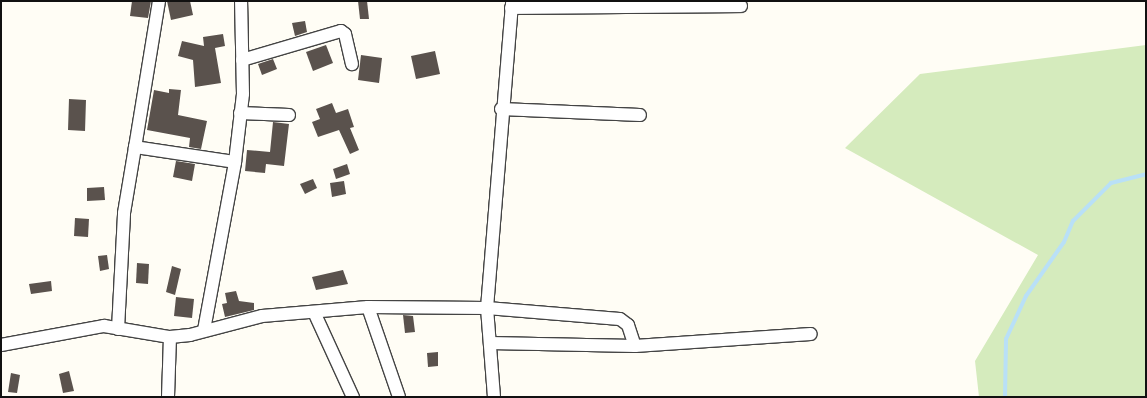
<!DOCTYPE html>
<style>
body{margin:0}
#map{position:relative;width:1147px;height:398px;overflow:hidden;background:#fffdf5;font-family:"Noto Serif",serif}
div>[style]{position:absolute}
[style*='--x']{left:calc(var(--x)*1px);top:calc(var(--y)*1px);width:calc(var(--w)*1px);rotate:calc(var(--a)*1deg)}
.green>*{inset:0;background:#d5ebbd}
.stream>*{height:4px;margin:-2px;padding:0 2px;transform-origin:2px;border-radius:2px;background:#b9e0f7}
.building>*{inset:0;background:#5a524d}
.roads{filter:drop-shadow(1px 0 #444) drop-shadow(-1px 0 #444) drop-shadow(0 1px #444) drop-shadow(0 -1px #444)}
.street>*{height:12px;margin:-6px;padding:0 6px;transform-origin:6px;border-radius:6px;background:#fff}
span{translate:-50% -50%;white-space:nowrap;text-align:center;line-height:1.15;-webkit-text-stroke:5px #fff;paint-order:stroke}
.frame{position:absolute;inset:0;border:2px solid #111;pointer-events:none}
</style>
<div id="map">
<div class="green">
<i style="clip-path:polygon(1146px 45px,1146px 397px,979px 397px,975px 361px,1038px 255px,845px 148px,920px 74px)"></i>
</div>
<div class="stream">
<i style="--x:1005;--y:397;--w:58;--a:-89"></i>
<i style="--x:1006;--y:339;--w:47;--a:-65.1"></i>
<i style="--x:1026;--y:296;--w:66;--a:-54.9"></i>
<i style="--x:1064;--y:242;--w:23;--a:-67"></i>
<i style="--x:1073;--y:221;--w:54;--a:-45"></i>
<i style="--x:1111;--y:183;--w:36;--a:-14"></i>
</div>
<div class="building">
<i style="clip-path:polygon(132px 1px,151px 1px,148px 18px,130px 16px)"></i>
<i style="clip-path:polygon(167px 1px,190px 1px,193px 15px,171px 20px)"></i>
<i style="clip-path:polygon(358px 1px,367px 1px,369px 19px,360px 19px)"></i>
<i style="clip-path:polygon(305px 21px,307px 32px,295px 36px,292px 23px)"></i>
<i style="clip-path:polygon(223px 34px,225px 46px,215px 48px,221px 83px,195px 87px,193px 60px,178px 56px,182px 41px,204px 46px,203px 37px)"></i>
<i style="clip-path:polygon(326px 45px,333px 63px,313px 71px,306px 52px)"></i>
<i style="clip-path:polygon(435px 51px,440px 74px,416px 79px,411px 56px)"></i>
<i style="clip-path:polygon(361px 55px,382px 58px,379px 83px,358px 80px)"></i>
<i style="clip-path:polygon(273px 59px,277px 69px,262px 75px,258px 64px)"></i>
<i style="clip-path:polygon(169px 89px,181px 90px,178px 115px,207px 121px,201px 149px,189px 147px,190px 138px,147px 130px,154px 90px,169px 93px)"></i>
<i style="clip-path:polygon(69px 99px,86px 100px,85px 131px,68px 130px)"></i>
<i style="clip-path:polygon(332px 103px,336px 113px,348px 109px,354px 127px,350px 128px,359px 150px,350px 154px,339px 130px,318px 137px,312px 122px,320px 119px,316px 109px)"></i>
<i style="clip-path:polygon(273px 122px,289px 124px,284px 166px,266px 164px,265px 173px,245px 171px,247px 150px,270px 152px)"></i>
<i style="clip-path:polygon(176px 161px,195px 164px,192px 181px,173px 177px)"></i>
<i style="clip-path:polygon(347px 164px,350px 174px,336px 179px,333px 169px)"></i>
<i style="clip-path:polygon(313px 179px,317px 188px,305px 194px,300px 184px)"></i>
<i style="clip-path:polygon(344px 181px,346px 194px,332px 197px,330px 183px)"></i>
<i style="clip-path:polygon(104px 187px,105px 200px,87px 201px,87px 188px)"></i>
<i style="clip-path:polygon(75px 218px,89px 219px,88px 237px,74px 236px)"></i>
<i style="clip-path:polygon(107px 255px,109px 269px,100px 271px,98px 256px)"></i>
<i style="clip-path:polygon(137px 263px,149px 264px,148px 284px,136px 283px)"></i>
<i style="clip-path:polygon(172px 266px,181px 269px,175px 295px,166px 292px)"></i>
<i style="clip-path:polygon(343px 270px,348px 284px,316px 290px,312px 277px)"></i>
<i style="clip-path:polygon(51px 281px,52px 291px,31px 294px,29px 284px)"></i>
<i style="clip-path:polygon(236px 291px,239px 301px,254px 303px,254px 310px,225px 317px,222px 304px,227px 303px,225px 293px)"></i>
<i style="clip-path:polygon(176px 297px,194px 299px,192px 318px,174px 316px)"></i>
<i style="clip-path:polygon(403px 315px,413px 316px,415px 332px,405px 333px)"></i>
<i style="clip-path:polygon(438px 352px,438px 366px,428px 367px,427px 353px)"></i>
<i style="clip-path:polygon(69px 371px,74px 391px,63px 393px,59px 374px)"></i>
<i style="clip-path:polygon(11px 373px,20px 375px,17px 393px,8px 392px)"></i>
</div>
<div class="roads">
<div class="street">
<i style="--x:159;--y:1;--w:148;--a:99.3"></i>
<i style="--x:135;--y:147;--w:101;--a:8.5"></i>
<i style="--x:511;--y:8;--w:230;--a:-0.5"></i>
<i style="--x:242;--y:60;--w:103;--a:-16.3"></i>
<i style="--x:341;--y:31;--w:5;--a:37"></i>
<i style="--x:345;--y:34;--w:31;--a:77"></i>
<i style="--x:501;--y:109;--w:139;--a:2.5"></i>
<i style="--x:240;--y:113;--w:49;--a:2.3"></i>
<i style="--x:368;--y:307;--w:95;--a:71"></i>
<i style="--x:314;--y:312;--w:94;--a:65.4"></i>
<i style="--x:118;--y:329;--w:116;--a:-87"></i>
<i style="--x:124;--y:213;--w:67;--a:-80.5"></i>
<i style="--x:204;--y:330;--w:171;--a:-79.5"></i>
<i style="--x:235;--y:162;--w:68;--a:-83.3"></i>
<i style="--x:243;--y:94;--w:93;--a:-91.2"></i>
<i style="--x:490;--y:343;--w:145;--a:1.2"></i>
<i style="--x:635;--y:346;--w:176;--a:-3.9"></i>
<i style="--x:1;--y:345;--w:105;--a:-10.5"></i>
<i style="--x:104;--y:326;--w:67;--a:9.5"></i>
<i style="--x:168;--y:397;--w:60;--a:-88.1"></i>
<i style="--x:170;--y:337;--w:20;--a:-6"></i>
<i style="--x:190;--y:335;--w:74;--a:-14.8"></i>
<i style="--x:262;--y:316;--w:106;--a:-4.9"></i>
<i style="--x:368;--y:307;--w:119;--a:0.5"></i>
<i style="--x:487;--y:308;--w:133;--a:4.7"></i>
<i style="--x:620;--y:319;--w:10;--a:37"></i>
<i style="--x:628;--y:325;--w:22;--a:72"></i>
<i style="--x:494;--y:397;--w:89;--a:-94.5"></i>
<i style="--x:487;--y:308;--w:308;--a:-85.3"></i>
</div>
</div>
<div class="frame"></div>
</div>
